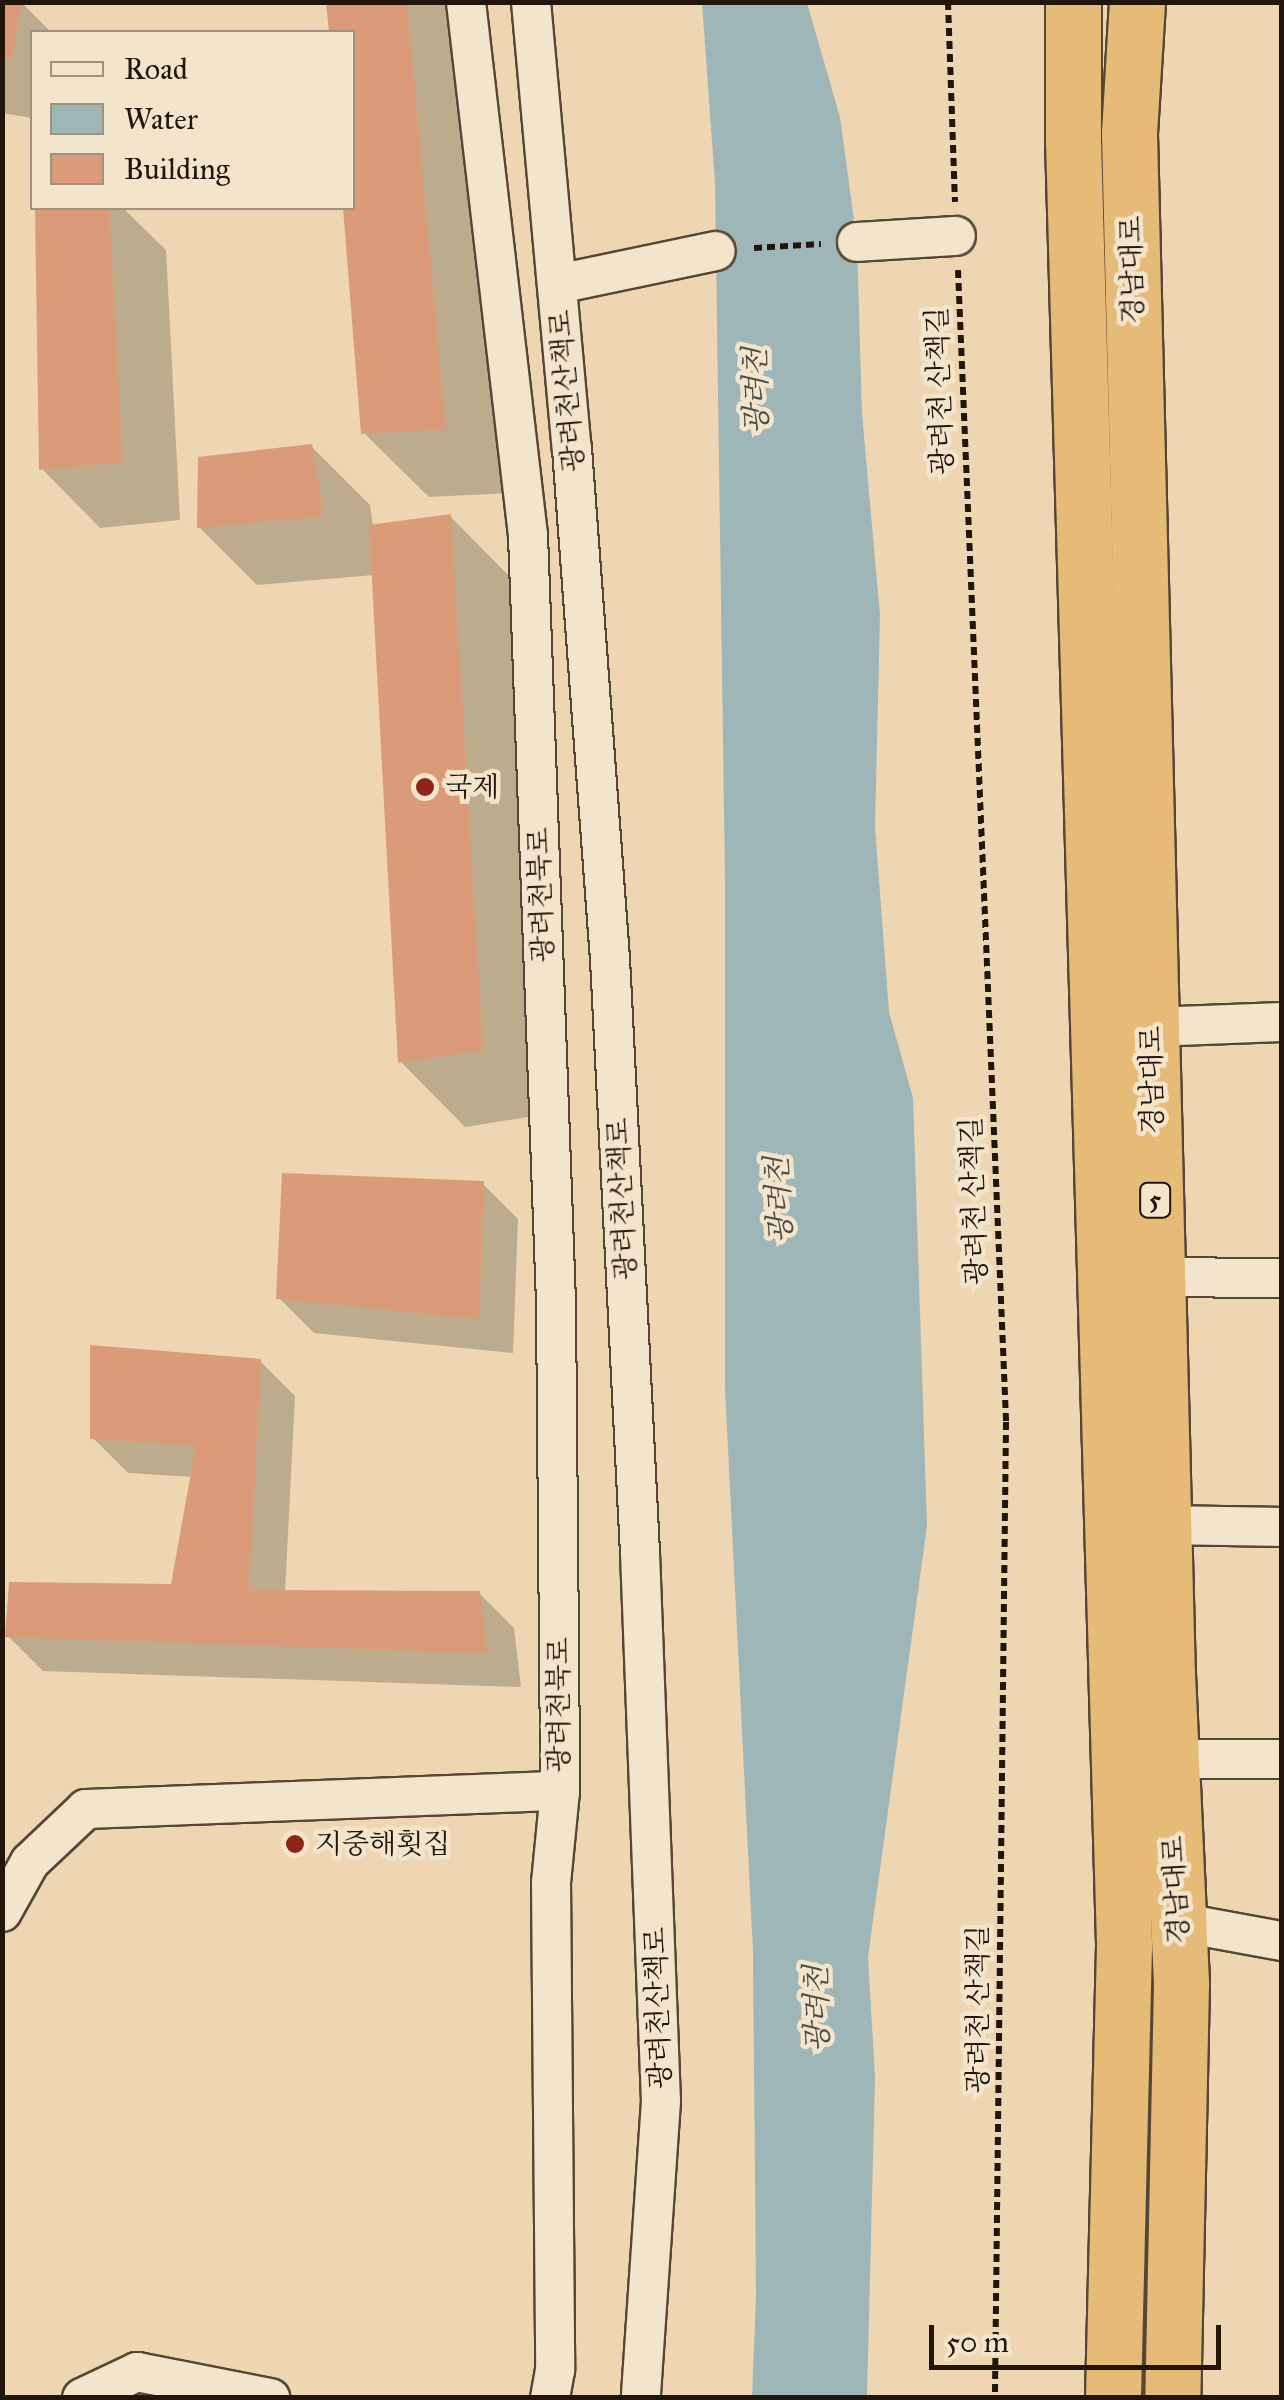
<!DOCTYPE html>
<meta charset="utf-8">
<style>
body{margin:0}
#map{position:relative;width:1284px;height:2400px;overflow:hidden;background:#edd6b1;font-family:"IM FELL Great Primer","Noto Serif KR",serif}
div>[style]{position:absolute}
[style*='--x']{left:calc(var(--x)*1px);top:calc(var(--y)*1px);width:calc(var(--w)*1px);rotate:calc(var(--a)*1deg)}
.water>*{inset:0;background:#9eb6b7}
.shadow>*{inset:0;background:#0003}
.building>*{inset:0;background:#dc9b78}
.path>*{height:6px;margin-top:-3px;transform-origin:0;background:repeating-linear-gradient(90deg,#22160c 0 8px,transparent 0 13px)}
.roads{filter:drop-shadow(2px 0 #554635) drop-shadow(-2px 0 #554635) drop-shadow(0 2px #554635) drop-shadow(0 -2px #554635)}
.street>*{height:38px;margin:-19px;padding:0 19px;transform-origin:19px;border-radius:19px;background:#f3e4cc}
.highway>*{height:55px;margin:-27.5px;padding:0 27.5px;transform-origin:27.5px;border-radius:27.5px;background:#e6bb78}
.dots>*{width:28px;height:28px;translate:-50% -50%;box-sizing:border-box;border:5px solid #f3e4cc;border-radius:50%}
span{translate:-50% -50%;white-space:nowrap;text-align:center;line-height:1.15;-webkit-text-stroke:9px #f3e4cc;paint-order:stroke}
.shield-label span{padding:2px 8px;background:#f3e4cc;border:2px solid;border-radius:8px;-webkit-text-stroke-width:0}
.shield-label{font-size:25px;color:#22160c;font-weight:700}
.street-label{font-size:28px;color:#22160c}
.poi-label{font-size:28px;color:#22160c}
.left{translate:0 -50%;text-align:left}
.water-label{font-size:30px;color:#4d4e48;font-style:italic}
.frame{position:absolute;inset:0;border:5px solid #22160c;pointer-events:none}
.legend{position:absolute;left:30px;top:30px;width:325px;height:180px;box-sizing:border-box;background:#f3e4cc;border:2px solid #9f927f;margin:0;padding:12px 18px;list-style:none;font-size:30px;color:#22160c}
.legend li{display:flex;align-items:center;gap:20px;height:50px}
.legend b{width:50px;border:2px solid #9f927f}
.scale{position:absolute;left:929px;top:2325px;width:292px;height:45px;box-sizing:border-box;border:5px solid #22160c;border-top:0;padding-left:12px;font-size:30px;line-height:35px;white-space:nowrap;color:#22160c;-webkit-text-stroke:8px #f3e4cc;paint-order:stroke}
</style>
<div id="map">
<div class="water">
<i style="clip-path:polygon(702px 3px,807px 3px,840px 117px,857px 242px,862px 414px,880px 615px,875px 827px,889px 1012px,913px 1098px,927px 1526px,868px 1957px,875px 2077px,867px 2397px,752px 2397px,756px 2296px,753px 1952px,725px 1388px,725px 881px,715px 183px)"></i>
</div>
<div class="shadow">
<i style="clip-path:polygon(2px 2px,21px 2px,51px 32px,32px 32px,32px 118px,2px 113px)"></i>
<i style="clip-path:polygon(329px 2px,465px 2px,510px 493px,429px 497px,364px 433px,345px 208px,352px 208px,352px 32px,331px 32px)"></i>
<i style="clip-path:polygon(37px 208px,123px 208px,166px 250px,180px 520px,100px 528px,42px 469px)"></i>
<i style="clip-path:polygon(311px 446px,370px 505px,373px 527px,450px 516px,514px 581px,547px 1114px,465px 1127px,401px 1062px,374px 575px,257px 585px,199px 527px)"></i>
<i style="clip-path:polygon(483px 1184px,518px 1219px,513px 1353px,314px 1333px,279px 1298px)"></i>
<i style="clip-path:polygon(260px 1361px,295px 1396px,285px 1593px,479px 1593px,514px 1628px,521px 1687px,43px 1671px,8px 1636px,173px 1586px,193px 1477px,128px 1473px,93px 1438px)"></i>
</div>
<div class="building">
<i style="clip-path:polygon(2px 2px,21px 2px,12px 59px,2px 57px)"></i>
<i style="clip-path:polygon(326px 2px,407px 2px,446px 429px,361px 434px,343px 208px,352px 208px,352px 32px,329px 32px)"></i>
<i style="clip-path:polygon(35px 208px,109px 208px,123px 462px,39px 470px)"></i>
<i style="clip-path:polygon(312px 444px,324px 516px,197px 528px,198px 457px)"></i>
<i style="clip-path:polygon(451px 514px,483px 1050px,398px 1063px,369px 525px)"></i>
<i style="clip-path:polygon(282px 1173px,484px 1181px,479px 1319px,276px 1299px)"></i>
<i style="clip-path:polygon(90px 1345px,261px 1359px,249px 1590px,480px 1591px,487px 1653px,5px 1637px,9px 1582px,171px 1584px,196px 1445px,90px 1439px)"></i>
</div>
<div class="path">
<i style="--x:948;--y:2;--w:200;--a:88"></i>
<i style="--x:754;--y:248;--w:67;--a:-3.4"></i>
<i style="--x:958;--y:270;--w:1153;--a:87.61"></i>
<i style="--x:1006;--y:1422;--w:976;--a:90.65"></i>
</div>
<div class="roads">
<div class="street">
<i style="--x:466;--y:2;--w:537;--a:83.37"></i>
<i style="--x:528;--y:535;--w:770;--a:87.91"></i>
<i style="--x:556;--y:1304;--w:487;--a:89.5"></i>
<i style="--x:531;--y:2;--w:449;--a:84.8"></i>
<i style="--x:572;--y:449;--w:511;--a:85.74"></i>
<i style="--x:610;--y:959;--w:595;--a:87.11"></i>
<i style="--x:640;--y:1553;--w:548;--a:87.81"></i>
<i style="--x:661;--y:2101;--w:298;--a:93.9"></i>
<i style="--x:857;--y:242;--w:99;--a:-3.5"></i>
<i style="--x:558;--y:284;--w:161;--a:-11.8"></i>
<i style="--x:1151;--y:1027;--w:131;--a:-2.2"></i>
<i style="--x:1157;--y:1277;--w:125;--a:0.5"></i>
<i style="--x:1166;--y:1525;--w:116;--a:1"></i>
<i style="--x:1171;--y:1759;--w:111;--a:0"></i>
<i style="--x:2;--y:1912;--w:57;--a:-60.8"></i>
<i style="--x:30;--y:1862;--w:77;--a:-43.4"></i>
<i style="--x:86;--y:1809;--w:474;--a:-2.2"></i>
<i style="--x:560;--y:1791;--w:91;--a:95.6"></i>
<i style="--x:551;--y:1882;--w:488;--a:89.5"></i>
<i style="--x:555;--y:2370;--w:28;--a:100"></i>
<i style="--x:1178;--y:1922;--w:106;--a:10.4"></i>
<i style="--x:82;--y:2398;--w:61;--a:-25.3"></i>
<i style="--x:137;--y:2372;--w:136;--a:11.1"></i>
</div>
<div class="highway">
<i style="--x:1073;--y:2;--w:138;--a:90"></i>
<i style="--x:1073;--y:140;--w:1807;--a:88.38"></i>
<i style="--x:1124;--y:1946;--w:452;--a:91.4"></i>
<i style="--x:1137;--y:2;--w:132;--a:93.5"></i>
<i style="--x:1129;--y:134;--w:1540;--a:88.59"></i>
<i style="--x:1167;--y:1674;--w:309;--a:87.4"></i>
<i style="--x:1181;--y:1983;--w:415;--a:91.2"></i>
</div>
</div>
<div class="dots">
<i style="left:425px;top:787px;background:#8f2418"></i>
<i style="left:295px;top:1844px;background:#8f2418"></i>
</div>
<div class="shield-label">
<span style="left:1155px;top:1200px">5</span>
</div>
<div class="street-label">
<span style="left:1132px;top:270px;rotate:-91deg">경남대로</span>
<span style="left:567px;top:391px;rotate:-95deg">광려천산책로</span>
<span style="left:940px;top:391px;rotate:-92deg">광려천 산책길</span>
<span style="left:541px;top:895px;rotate:-92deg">광려천북로</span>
<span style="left:1152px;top:1080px;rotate:-91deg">경남대로</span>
<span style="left:622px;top:1199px;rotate:-93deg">광려천산책로</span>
<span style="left:974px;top:1201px;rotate:-92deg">광려천 산책길</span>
<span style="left:559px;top:1705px;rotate:-90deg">광려천북로</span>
<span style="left:1176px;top:1890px;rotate:-93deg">경남대로</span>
<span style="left:658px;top:2008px;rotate:-92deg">광려천산책로</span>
<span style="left:978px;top:2009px;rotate:-90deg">광려천 산책길</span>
</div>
<div class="poi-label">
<span class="left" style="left:445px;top:787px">국제</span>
<span class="left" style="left:315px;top:1844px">지중해횟집</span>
</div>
<div class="water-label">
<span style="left:756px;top:391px;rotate:-91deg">광려천</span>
<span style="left:779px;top:1200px;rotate:-93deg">광려천</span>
<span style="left:817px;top:2009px;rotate:-91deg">광려천</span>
</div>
<div class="frame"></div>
<ul class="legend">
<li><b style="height:12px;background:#f3e4cc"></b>Road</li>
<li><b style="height:28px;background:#9eb6b7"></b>Water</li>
<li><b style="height:28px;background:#dc9b78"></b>Building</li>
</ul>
<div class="scale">50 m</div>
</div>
